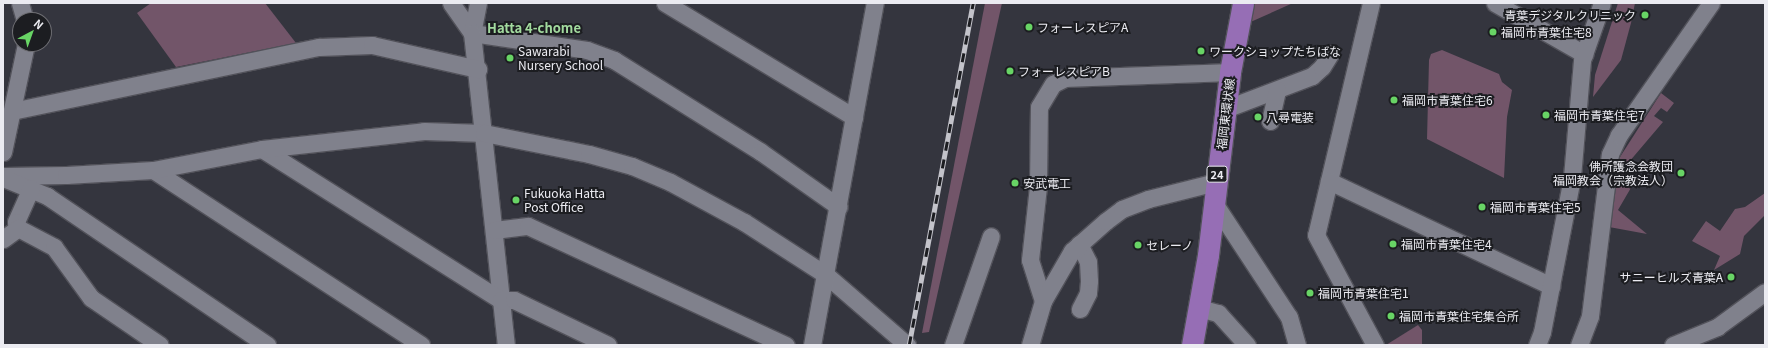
<!DOCTYPE html>
<meta charset="utf-8">
<style>
body{margin:0}
#map{position:relative;width:1768px;height:348px;overflow:hidden;background:#34353e;font-family:Georgia,"Noto Sans JP",serif}
div>[style]{position:absolute}
[style*='--x']{left:calc(var(--x)*1px);top:calc(var(--y)*1px);width:calc(var(--w)*1px);rotate:calc(var(--a)*1deg)}
.green>*{inset:0;background:#725569}
.roads{filter:drop-shadow(1px 0 #52525a) drop-shadow(-1px 0 #52525a) drop-shadow(0 1px #52525a) drop-shadow(0 -1px #52525a)}
.minor>*{height:17px;margin:-8.5px;padding:0 8.5px;transform-origin:8.5px;border-radius:8.5px;background:#80818c}
.major>*{height:21px;margin:-10.5px;padding:0 10.5px;transform-origin:10.5px;border-radius:10.5px;background:#966eb5}
.rail>*{height:4.5px;margin-top:-2.25px;transform-origin:0;background:repeating-linear-gradient(90deg,#1c1d21 0 9px,#c3c3ca 0 18px);box-sizing:border-box;border-block:1px solid #c3c3ca}
.dots>*{width:11px;height:11px;translate:-50% -50%;box-sizing:border-box;border:2px solid #1c1d21;border-radius:50%}
span{translate:-50% -50%;white-space:nowrap;text-align:center;line-height:1.15;-webkit-text-stroke:4px #1c1d21;paint-order:stroke}
.shield-label span{padding:1px 3px;background:#1c1d21;border:1px solid;border-radius:3px;-webkit-text-stroke-width:0}
.shield-label{font-size:11px;color:#ebebf1;font-weight:700}
.poi-label{font-size:12px;color:#ebebf1}
.right{translate:-100% -50%;text-align:right}
.left{translate:0 -50%;text-align:left}
.street-label{font-size:12px;color:#ebebf1}
.neighbourhood-label{font-size:13px;color:#a2da9e;font-weight:700}
.frame{position:absolute;inset:0;border:4px solid #ebebf1;pointer-events:none}
.north{position:absolute;left:12px;top:12px;width:40px;height:40px;box-sizing:border-box;background:#1c1d21;border:1px solid #6f6f74;border-radius:50%;rotate:41deg;font-size:11px;font-weight:700;line-height:16px;text-align:center;color:#ebebf1}
.north::after{content:'';display:block;margin:auto;width:14px;height:18px;background:#68d465;clip-path:polygon(50% 0,100% 100%,50% 72%,0 100%)}
</style>
<div id="map">
<div class="green">
<i style="clip-path:polygon(151px 3px,265px 3px,296px 43px,176px 67px,137px 13px)"></i>
<i style="clip-path:polygon(985px 3px,1002px 3px,929px 332px,922px 333px)"></i>
<i style="clip-path:polygon(1252px 3px,1293px 3px,1246px 24px)"></i>
<i style="clip-path:polygon(1618px 3px,1635px 3px,1631px 23px,1621px 60px,1593px 97px,1595px 75px)"></i>
<i style="clip-path:polygon(1442px 50px,1499px 74px,1502px 82px,1512px 90px,1507px 117px,1504px 178px,1427px 139px,1429px 60px,1431px 54px)"></i>
<i style="clip-path:polygon(1661px 93px,1674px 103px,1667px 112px,1661px 108px,1654px 116px,1663px 122px,1629px 162px,1636px 168px,1632px 186px,1618px 210px,1647px 234px,1609px 227px,1620px 157px)"></i>
<i style="clip-path:polygon(1765px 193px,1765px 215px,1744px 236px,1740px 254px,1714px 270px,1720px 256px,1692px 241px,1706px 221px,1720px 231px,1735px 209px,1745px 207px)"></i>
<i style="clip-path:polygon(1418px 325px,1422px 330px,1422px 345px,1386px 345px)"></i>
</div>
<div class="roads">
<div class="minor">
<i style="--x:20;--y:3;--w:18;--a:74"></i>
<i style="--x:451;--y:3;--w:37;--a:55"></i>
<i style="--x:472;--y:33;--w:116;--a:8.4"></i>
<i style="--x:587;--y:50;--w:29;--a:20"></i>
<i style="--x:614;--y:60;--w:173;--a:32"></i>
<i style="--x:761;--y:152;--w:95;--a:35.2"></i>
<i style="--x:478;--y:3;--w:31;--a:101"></i>
<i style="--x:472;--y:33;--w:314;--a:83.8"></i>
<i style="--x:665;--y:3;--w:221;--a:31.1"></i>
<i style="--x:1371;--y:3;--w:238;--a:103.3"></i>
<i style="--x:1316;--y:235;--w:125;--a:61.8"></i>
<i style="--x:1495;--y:3;--w:103;--a:29.8"></i>
<i style="--x:1225;--y:109;--w:93;--a:-20.8"></i>
<i style="--x:1312;--y:76;--w:13;--a:-42"></i>
<i style="--x:1322;--y:67;--w:15;--a:-58"></i>
<i style="--x:12;--y:111;--w:314;--a:-11.8"></i>
<i style="--x:319;--y:47;--w:53;--a:-2.2"></i>
<i style="--x:372;--y:45;--w:109;--a:12.8"></i>
<i style="--x:1270;--y:121;--w:32;--a:-77"></i>
<i style="--x:262;--y:149;--w:283;--a:32.3"></i>
<i style="--x:501;--y:300;--w:13;--a:0"></i>
<i style="--x:514;--y:300;--w:104;--a:25.6"></i>
<i style="--x:3;--y:152;--w:110;--a:-78"></i>
<i style="--x:153;--y:170;--w:320;--a:33.1"></i>
<i style="--x:3;--y:176;--w:63;--a:-0.9"></i>
<i style="--x:66;--y:175;--w:87;--a:-3.3"></i>
<i style="--x:153;--y:170;--w:111;--a:-10.9"></i>
<i style="--x:262;--y:149;--w:163;--a:-6.3"></i>
<i style="--x:424;--y:131;--w:60;--a:1.9"></i>
<i style="--x:484;--y:133;--w:107;--a:11.3"></i>
<i style="--x:589;--y:154;--w:45;--a:15.6"></i>
<i style="--x:632;--y:166;--w:41;--a:22.8"></i>
<i style="--x:670;--y:182;--w:84;--a:28.4"></i>
<i style="--x:744;--y:222;--w:98;--a:32.9"></i>
<i style="--x:826;--y:275;--w:107;--a:40.8"></i>
<i style="--x:3;--y:178;--w:48;--a:22.2"></i>
<i style="--x:47;--y:196;--w:266;--a:34.1"></i>
<i style="--x:1329;--y:181;--w:246;--a:25.3"></i>
<i style="--x:31;--y:188;--w:37;--a:114"></i>
<i style="--x:16;--y:222;--w:6;--a:72"></i>
<i style="--x:18;--y:228;--w:41;--a:27.8"></i>
<i style="--x:54;--y:247;--w:63;--a:54"></i>
<i style="--x:91;--y:298;--w:83;--a:34.3"></i>
<i style="--x:1214;--y:203;--w:136;--a:56.7"></i>
<i style="--x:1289;--y:317;--w:29;--a:74"></i>
<i style="--x:494;--y:230;--w:34;--a:-7"></i>
<i style="--x:528;--y:226;--w:284;--a:24.8"></i>
<i style="--x:3;--y:239;--w:19;--a:-36"></i>
<i style="--x:1079;--y:244;--w:20;--a:63"></i>
<i style="--x:1088;--y:262;--w:19;--a:87"></i>
<i style="--x:1089;--y:281;--w:12;--a:95"></i>
<i style="--x:1088;--y:293;--w:18;--a:117"></i>
<i style="--x:1043;--y:301;--w:43;--a:-107.6"></i>
<i style="--x:1030;--y:260;--w:74;--a:-83.8"></i>
<i style="--x:1038;--y:186;--w:79;--a:-89.3"></i>
<i style="--x:1039;--y:107;--w:27;--a:-59"></i>
<i style="--x:1053;--y:84;--w:13;--a:-27"></i>
<i style="--x:1065;--y:78;--w:165;--a:-2.1"></i>
<i style="--x:1199;--y:308;--w:20;--a:15"></i>
<i style="--x:1218;--y:313;--w:43;--a:47.8"></i>
<i style="--x:812;--y:345;--w:348;--a:-79.6"></i>
<i style="--x:953;--y:345;--w:115;--a:-70.8"></i>
<i style="--x:1030;--y:345;--w:46;--a:-73.5"></i>
<i style="--x:1043;--y:301;--w:58;--a:-59.9"></i>
<i style="--x:1072;--y:251;--w:45;--a:-41.4"></i>
<i style="--x:1106;--y:221;--w:20;--a:-37"></i>
<i style="--x:1122;--y:209;--w:28;--a:-21"></i>
<i style="--x:1148;--y:199;--w:70;--a:-14"></i>
<i style="--x:1537;--y:345;--w:14;--a:-69"></i>
<i style="--x:1542;--y:332;--w:158;--a:-79"></i>
<i style="--x:1572;--y:177;--w:117;--a:-85.1"></i>
<i style="--x:1582;--y:60;--w:60;--a:-70.7"></i>
<i style="--x:1579;--y:345;--w:31;--a:-69"></i>
<i style="--x:1590;--y:316;--w:163;--a:-83"></i>
<i style="--x:1610;--y:154;--w:21;--a:-65"></i>
<i style="--x:1619;--y:135;--w:161;--a:-55.1"></i>
<i style="--x:1673;--y:345;--w:48;--a:-22.2"></i>
<i style="--x:1717;--y:327;--w:59;--a:-36.1"></i>
</div>
<div class="major">
<i style="--x:1192;--y:345;--w:91;--a:-79.9"></i>
<i style="--x:1208;--y:255;--w:184;--a:-83.1"></i>
<i style="--x:1230;--y:72;--w:70;--a:-79.3"></i>
</div>
</div>
<div class="rail">
<i style="--x:909;--y:345;--w:348;--a:-79.4"></i>
</div>
<div class="dots">
<i style="left:1645px;top:15px;background:#68d465"></i>
<i style="left:1029px;top:27px;background:#68d465"></i>
<i style="left:1493px;top:32px;background:#68d465"></i>
<i style="left:1201px;top:51px;background:#68d465"></i>
<i style="left:510px;top:58px;background:#68d465"></i>
<i style="left:1010px;top:71px;background:#68d465"></i>
<i style="left:1394px;top:100px;background:#68d465"></i>
<i style="left:1546px;top:115px;background:#68d465"></i>
<i style="left:1258px;top:117px;background:#68d465"></i>
<i style="left:1681px;top:173px;background:#68d465"></i>
<i style="left:1015px;top:183px;background:#68d465"></i>
<i style="left:516px;top:200px;background:#68d465"></i>
<i style="left:1482px;top:207px;background:#68d465"></i>
<i style="left:1393px;top:244px;background:#68d465"></i>
<i style="left:1138px;top:245px;background:#68d465"></i>
<i style="left:1731px;top:277px;background:#68d465"></i>
<i style="left:1310px;top:293px;background:#68d465"></i>
<i style="left:1391px;top:316px;background:#68d465"></i>
</div>
<div class="shield-label">
<span style="left:1217px;top:174px">24</span>
</div>
<div class="poi-label">
<span class="right" style="left:1636px;top:15px">青葉デジタルクリニック</span>
<span class="left" style="left:1037px;top:27px">フォーレスピアA</span>
<span class="left" style="left:1501px;top:32px">福岡市青葉住宅8</span>
<span class="left" style="left:518px;top:58px">Sawarabi<br>Nursery School</span>
<span class="left" style="left:1209px;top:51px">ワークショップたちばな</span>
<span class="left" style="left:1018px;top:71px">フォーレスピアB</span>
<span class="left" style="left:1402px;top:100px">福岡市青葉住宅6</span>
<span class="left" style="left:1554px;top:115px">福岡市青葉住宅7</span>
<span class="left" style="left:1266px;top:117px">八尋電装</span>
<span class="right" style="left:1673px;top:173px">佛所護念会教団<br>福岡教会（宗教法人）</span>
<span class="left" style="left:1023px;top:183px">安武電工</span>
<span class="left" style="left:524px;top:200px">Fukuoka Hatta<br>Post Office</span>
<span class="left" style="left:1490px;top:207px">福岡市青葉住宅5</span>
<span class="left" style="left:1401px;top:244px">福岡市青葉住宅4</span>
<span class="left" style="left:1146px;top:245px">セレーノ</span>
<span class="right" style="left:1723px;top:277px">サニーヒルズ青葉A</span>
<span class="left" style="left:1318px;top:293px">福岡市青葉住宅1</span>
<span class="left" style="left:1399px;top:316px">福岡市青葉住宅集合所</span>
</div>
<div class="street-label">
<span style="left:1225px;top:114px;rotate:-83deg">福岡東環状線</span>
</div>
<div class="neighbourhood-label">
<span style="left:534px;top:28px">Hatta 4-chome</span>
</div>
<div class="frame"></div>
<div class="north">N</div>
</div>
